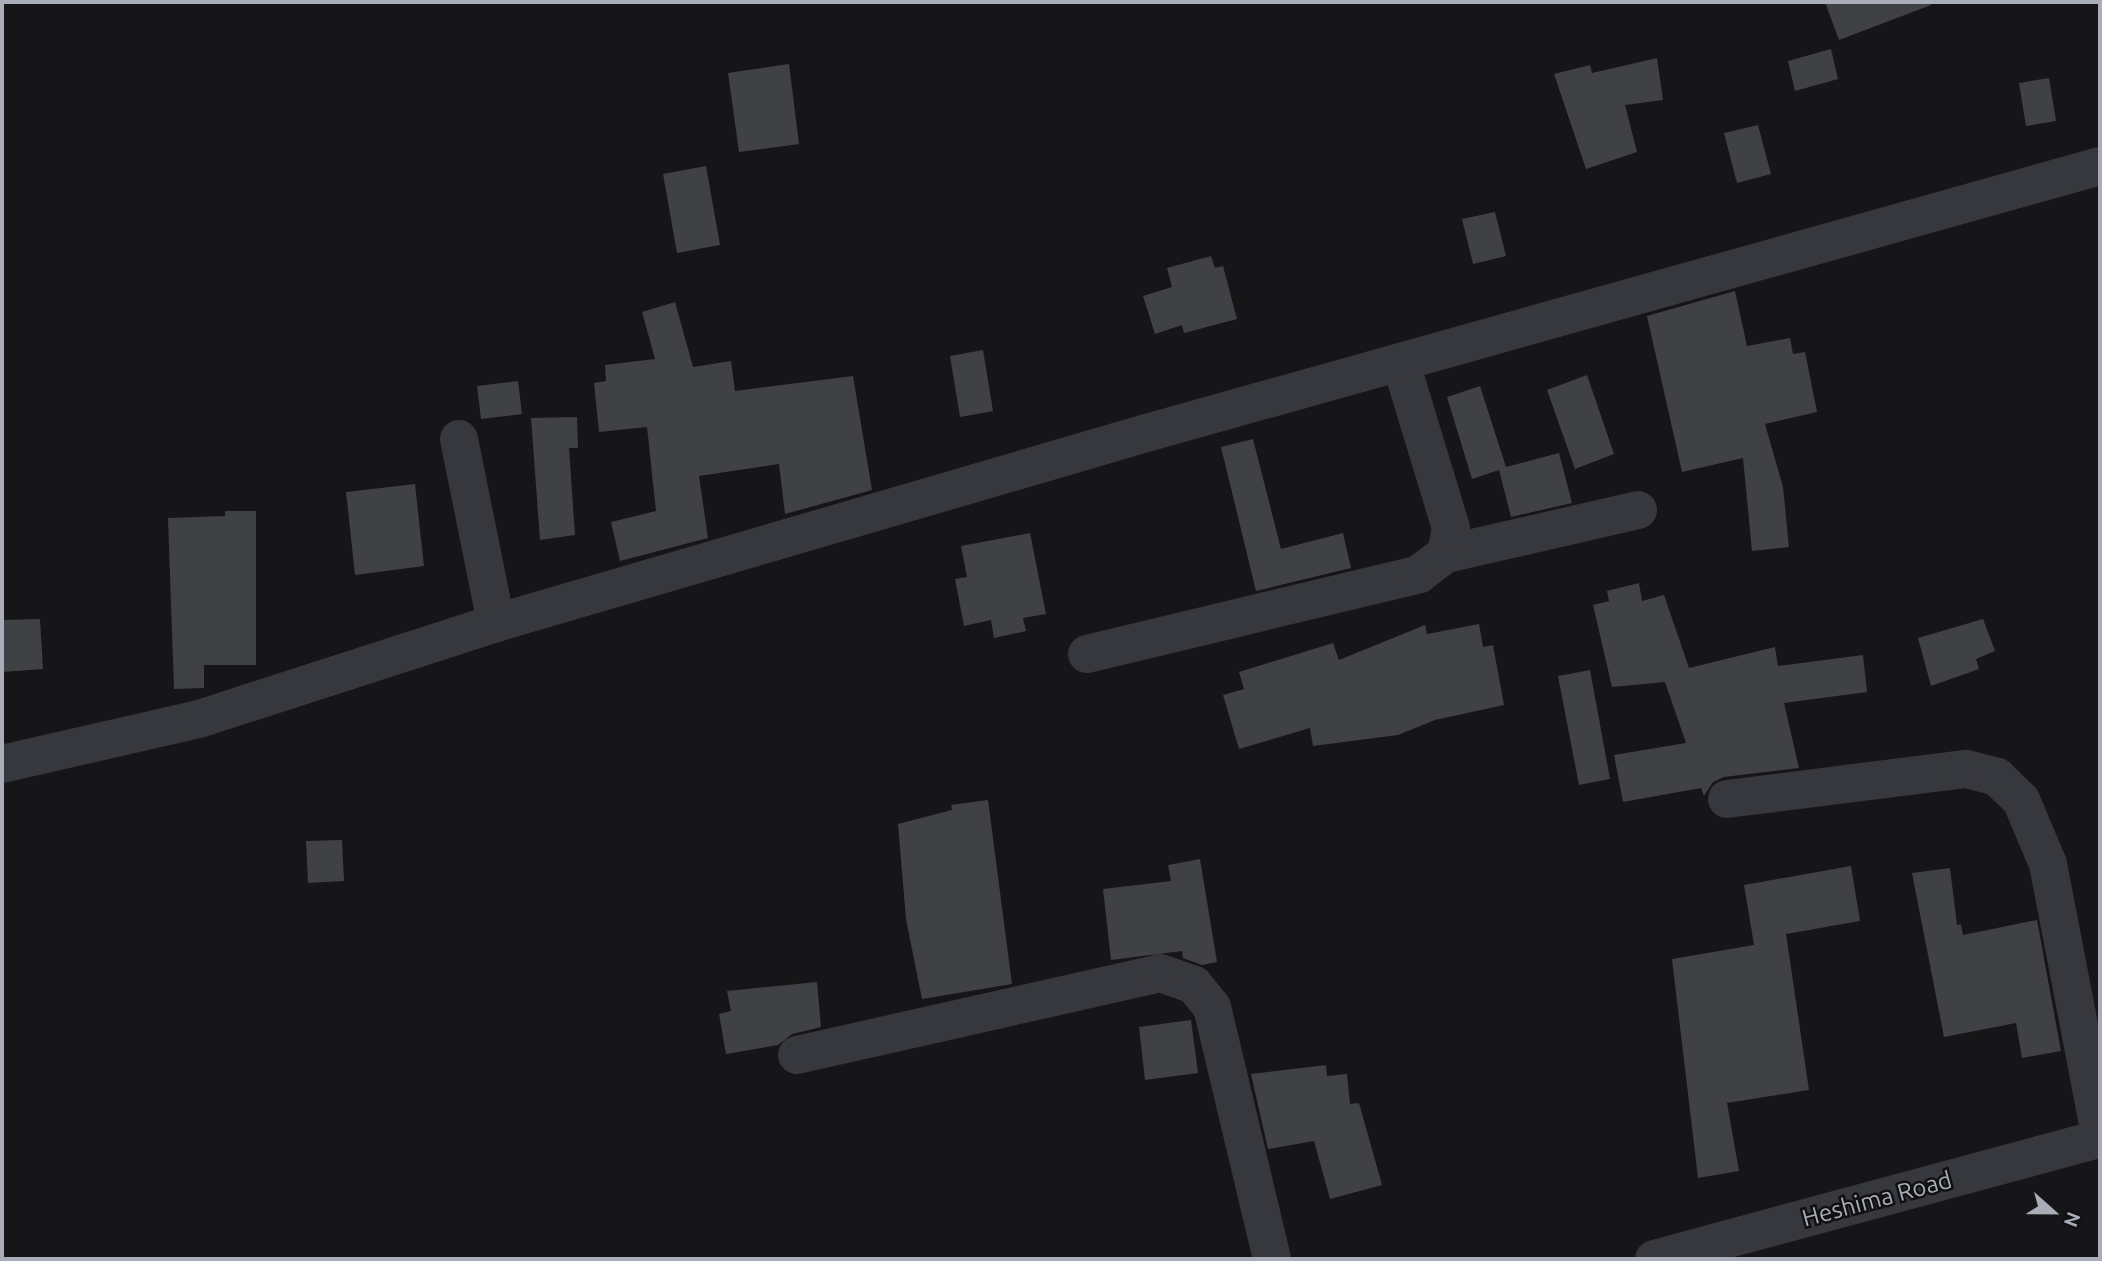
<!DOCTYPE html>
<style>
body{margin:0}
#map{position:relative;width:2102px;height:1261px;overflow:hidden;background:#161618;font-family:Ubuntu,sans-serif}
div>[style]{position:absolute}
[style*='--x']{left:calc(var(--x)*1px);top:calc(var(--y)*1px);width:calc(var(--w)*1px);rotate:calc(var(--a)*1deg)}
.building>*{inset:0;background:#404145}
.street>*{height:38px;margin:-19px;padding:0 19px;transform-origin:19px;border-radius:19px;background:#37383d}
span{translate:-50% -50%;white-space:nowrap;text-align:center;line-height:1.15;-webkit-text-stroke:5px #111113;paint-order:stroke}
.street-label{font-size:24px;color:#a8adb8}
.frame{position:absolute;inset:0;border:4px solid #a8adb8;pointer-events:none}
.north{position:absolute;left:2018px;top:1177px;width:70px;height:70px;-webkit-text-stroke:5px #111113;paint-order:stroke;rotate:111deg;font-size:19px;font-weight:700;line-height:28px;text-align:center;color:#a8adb8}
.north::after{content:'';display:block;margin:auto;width:24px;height:32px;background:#a8adb8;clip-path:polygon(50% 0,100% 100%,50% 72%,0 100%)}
</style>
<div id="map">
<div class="building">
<i style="clip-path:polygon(1825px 2px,1931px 2px,1931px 5px,1839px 40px)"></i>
<i style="clip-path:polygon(1831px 49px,1838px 79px,1795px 91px,1788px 61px)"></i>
<i style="clip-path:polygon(1657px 58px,1663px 100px,1625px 105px,1637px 152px,1586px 169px,1554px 74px,1590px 65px,1592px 73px)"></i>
<i style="clip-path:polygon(789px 64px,799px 144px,739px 152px,728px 73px)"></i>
<i style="clip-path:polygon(2049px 78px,2056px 121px,2026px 126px,2019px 83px)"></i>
<i style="clip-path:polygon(1758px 125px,1771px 174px,1737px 183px,1724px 133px)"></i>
<i style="clip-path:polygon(706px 166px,720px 245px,677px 253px,663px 174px)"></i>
<i style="clip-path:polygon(1495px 212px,1506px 256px,1473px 264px,1462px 219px)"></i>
<i style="clip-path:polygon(1211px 256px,1215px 268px,1223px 266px,1237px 319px,1184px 333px,1182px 325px,1155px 334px,1143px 296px,1172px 287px,1167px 268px)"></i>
<i style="clip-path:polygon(1735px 291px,1747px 346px,1790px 338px,1793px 354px,1805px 352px,1817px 412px,1765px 424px,1783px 487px,1789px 547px,1752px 551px,1743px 458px,1682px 472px,1647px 316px)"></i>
<i style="clip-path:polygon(675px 302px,693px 367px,731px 361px,735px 391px,853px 376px,872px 490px,785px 514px,779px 464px,699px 476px,708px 538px,620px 561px,611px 522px,656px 511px,647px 427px,599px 432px,594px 383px,606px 381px,605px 365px,655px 359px,642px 312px)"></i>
<i style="clip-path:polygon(983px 350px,993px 411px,960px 417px,950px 356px)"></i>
<i style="clip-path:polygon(1587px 375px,1614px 454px,1575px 469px,1547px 390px)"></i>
<i style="clip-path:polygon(518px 381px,522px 414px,481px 419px,477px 386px)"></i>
<i style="clip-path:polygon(1480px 386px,1506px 467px,1559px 453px,1572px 503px,1511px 517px,1499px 470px,1472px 479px,1447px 397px)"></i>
<i style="clip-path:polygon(577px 417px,578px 448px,569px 448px,575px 535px,540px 540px,531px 418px)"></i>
<i style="clip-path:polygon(1253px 439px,1281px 549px,1343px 533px,1351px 568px,1256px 591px,1221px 447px)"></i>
<i style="clip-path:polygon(415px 484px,424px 566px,355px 575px,346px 492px)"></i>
<i style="clip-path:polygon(225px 511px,256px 511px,256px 665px,204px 665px,204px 688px,174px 689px,168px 518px,225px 516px)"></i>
<i style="clip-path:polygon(1030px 533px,1046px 614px,1023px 618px,1026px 631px,994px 638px,991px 620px,964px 626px,955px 579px,967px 577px,961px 546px)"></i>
<i style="clip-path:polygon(1639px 583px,1642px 601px,1664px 595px,1689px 668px,1775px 647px,1778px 666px,1863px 655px,1867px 692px,1784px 703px,1799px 768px,1724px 777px,1713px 782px,1704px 796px,1701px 788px,1623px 802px,1614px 755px,1686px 743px,1665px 682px,1612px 687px,1593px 605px,1609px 601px,1607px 591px)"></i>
<i style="clip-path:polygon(40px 619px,43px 669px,2px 672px,2px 620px)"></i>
<i style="clip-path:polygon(1983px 619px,1995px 651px,1976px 659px,1979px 669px,1931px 686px,1918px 638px)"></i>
<i style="clip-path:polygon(1479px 624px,1483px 647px,1493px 645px,1504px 705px,1435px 720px,1398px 735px,1313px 746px,1310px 728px,1239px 749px,1223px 695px,1244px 689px,1239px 672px,1333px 643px,1339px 660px,1425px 625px,1427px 634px)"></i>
<i style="clip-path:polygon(1590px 670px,1610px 779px,1579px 785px,1558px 676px)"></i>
<i style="clip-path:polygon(988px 800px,1012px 984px,922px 999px,906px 919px,898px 824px,952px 810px,951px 805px)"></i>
<i style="clip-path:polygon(342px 840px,344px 881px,308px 883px,306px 841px)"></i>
<i style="clip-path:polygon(1200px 859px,1217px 962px,1202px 965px,1183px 958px,1182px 951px,1111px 960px,1103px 889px,1171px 881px,1168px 865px)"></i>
<i style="clip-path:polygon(1851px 866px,1860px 921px,1786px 934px,1809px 1090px,1727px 1103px,1739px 1171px,1698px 1178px,1672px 959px,1754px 945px,1744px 885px)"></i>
<i style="clip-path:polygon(1950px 868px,1957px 925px,1961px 924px,1963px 935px,2037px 920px,2061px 1051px,2022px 1058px,2016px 1023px,1944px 1037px,1912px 873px)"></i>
<i style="clip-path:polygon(817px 982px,821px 1027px,792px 1034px,778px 1045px,726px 1054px,719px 1014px,731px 1011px,727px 991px)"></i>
<i style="clip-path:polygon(1191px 1020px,1198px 1073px,1145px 1080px,1139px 1027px)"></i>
<i style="clip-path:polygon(1326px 1065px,1327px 1076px,1347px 1074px,1350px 1104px,1359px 1103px,1382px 1185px,1330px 1199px,1314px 1141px,1268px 1149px,1251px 1074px)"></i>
</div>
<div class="street">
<i style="--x:459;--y:439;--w:188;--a:78.6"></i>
<i style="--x:1446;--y:554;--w:197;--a:-12.9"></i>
<i style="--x:1087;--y:654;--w:342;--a:-13.5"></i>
<i style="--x:1419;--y:574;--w:34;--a:-37"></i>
<i style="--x:1446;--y:554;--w:26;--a:-79"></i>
<i style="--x:1451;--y:528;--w:172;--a:-106.9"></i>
<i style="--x:2;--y:764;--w:202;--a:-12.9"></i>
<i style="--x:199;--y:719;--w:312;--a:-17.9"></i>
<i style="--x:496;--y:623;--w:681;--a:-16.28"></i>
<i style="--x:1150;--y:432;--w:987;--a:-15.64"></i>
<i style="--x:1727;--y:799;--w:241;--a:-7.2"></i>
<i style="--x:1966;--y:769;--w:32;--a:14"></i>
<i style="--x:1997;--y:777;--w:33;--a:44"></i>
<i style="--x:2021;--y:800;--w:69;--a:67.1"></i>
<i style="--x:2048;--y:864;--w:275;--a:79.1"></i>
<i style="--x:797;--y:1055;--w:372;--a:-12.7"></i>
<i style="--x:1160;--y:973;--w:36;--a:19"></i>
<i style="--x:1194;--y:985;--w:28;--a:51"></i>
<i style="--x:1212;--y:1007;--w:259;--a:76.6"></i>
<i style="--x:1654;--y:1259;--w:462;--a:-15.1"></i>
</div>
<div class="street-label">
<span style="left:1877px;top:1199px;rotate:-15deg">Heshima Road</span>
</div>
<div class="frame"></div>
<div class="north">N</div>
</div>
